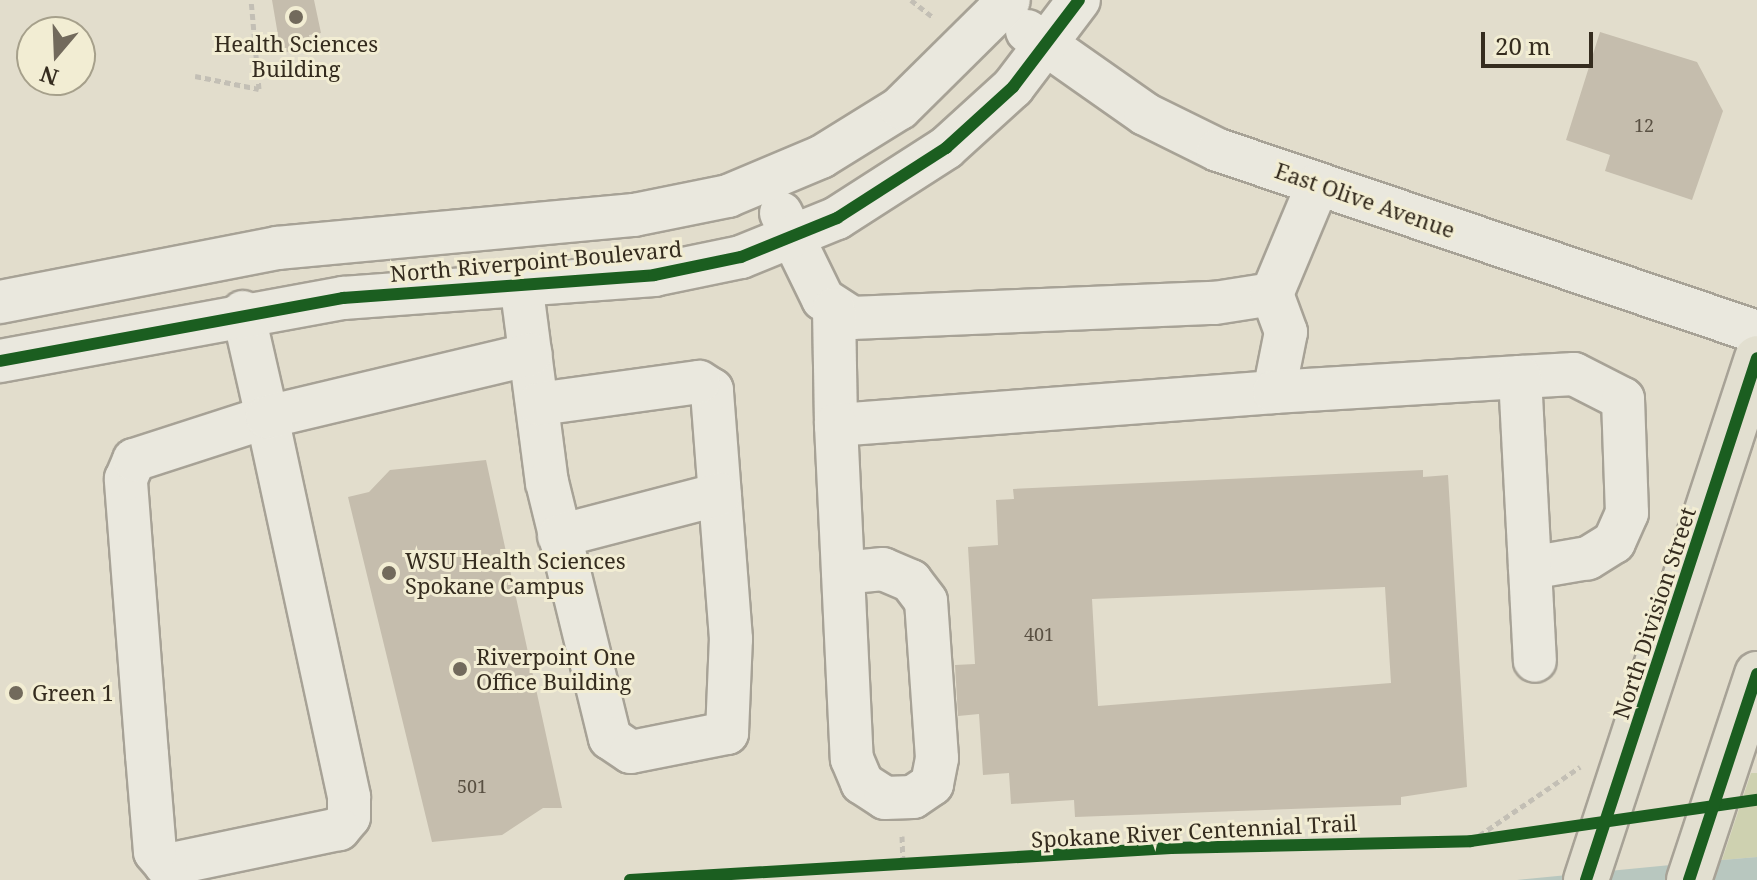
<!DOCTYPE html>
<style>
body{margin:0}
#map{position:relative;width:1757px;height:880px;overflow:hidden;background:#e2ddcc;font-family:"Noto Serif",serif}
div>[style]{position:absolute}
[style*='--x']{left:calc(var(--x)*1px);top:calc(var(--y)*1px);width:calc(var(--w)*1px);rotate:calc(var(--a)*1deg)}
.green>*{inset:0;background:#ced1b0}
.water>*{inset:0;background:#b8c7bf}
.building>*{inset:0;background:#c5bdad}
.path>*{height:5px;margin-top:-2.5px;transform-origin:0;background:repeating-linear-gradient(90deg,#c3bfb5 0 6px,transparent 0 10px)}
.roads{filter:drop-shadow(2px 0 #a7a296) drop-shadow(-2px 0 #a7a296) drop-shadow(0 2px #a7a296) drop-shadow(0 -2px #a7a296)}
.minor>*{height:42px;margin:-21px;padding:0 21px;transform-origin:21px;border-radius:21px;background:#eae8de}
.major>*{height:44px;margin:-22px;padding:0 22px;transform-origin:22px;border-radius:22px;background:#e2dfd0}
.cycleway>*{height:12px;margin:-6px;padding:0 6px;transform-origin:6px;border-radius:6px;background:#1b5e20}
.dots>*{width:22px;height:22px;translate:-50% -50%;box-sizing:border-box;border:4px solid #f2edd3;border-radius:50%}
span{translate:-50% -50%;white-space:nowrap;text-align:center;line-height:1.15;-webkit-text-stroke:6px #f2edd3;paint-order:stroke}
.number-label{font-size:18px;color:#595042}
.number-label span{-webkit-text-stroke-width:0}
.poi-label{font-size:22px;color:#352c1f}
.left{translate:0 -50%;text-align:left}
.street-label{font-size:22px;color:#352c1f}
.north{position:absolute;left:16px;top:16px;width:80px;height:80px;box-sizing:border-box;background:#f2edd3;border:2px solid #a6a08b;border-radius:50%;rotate:199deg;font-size:22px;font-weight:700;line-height:32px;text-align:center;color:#352c1f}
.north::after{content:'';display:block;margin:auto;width:28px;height:36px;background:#726a5c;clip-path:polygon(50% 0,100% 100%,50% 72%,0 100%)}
.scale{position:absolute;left:1481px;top:32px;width:112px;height:36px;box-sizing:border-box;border:4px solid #352c1f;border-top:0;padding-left:10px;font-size:24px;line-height:28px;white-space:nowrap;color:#352c1f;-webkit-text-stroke:6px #f2edd3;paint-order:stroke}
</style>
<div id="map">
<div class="green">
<i style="clip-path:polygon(1751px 773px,1757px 773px,1757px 857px,1722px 860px)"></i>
</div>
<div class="water">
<i style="clip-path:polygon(1757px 857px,1757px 880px,1517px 880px,1722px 860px)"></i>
</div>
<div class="building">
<i style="clip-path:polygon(272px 0,314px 0,321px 33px,309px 35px,312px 48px,281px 53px)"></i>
<i style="clip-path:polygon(1600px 32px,1697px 62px,1723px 111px,1692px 200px,1605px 171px,1610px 155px,1566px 140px)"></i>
<i style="clip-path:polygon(486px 460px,562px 808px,543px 808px,502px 835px,432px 842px,348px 497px,369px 492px,390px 470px)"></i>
<i style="clip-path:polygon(evenodd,1423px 470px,1423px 477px,1448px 475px,1467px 787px,1401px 797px,1401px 805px,1075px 817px,1074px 800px,1011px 804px,1009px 773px,983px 775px,979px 714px,958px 716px,955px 665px,975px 664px,968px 547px,998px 545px,996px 500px,1014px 499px,1013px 489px,1423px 470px,1385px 587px,1391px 683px,1098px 706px,1092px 599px,1385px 587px)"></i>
</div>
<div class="path">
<i style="--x:911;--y:0;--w:29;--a:38"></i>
<i style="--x:195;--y:76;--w:65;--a:11.5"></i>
<i style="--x:259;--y:89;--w:89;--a:-95.1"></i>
<i style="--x:902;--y:836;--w:32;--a:88"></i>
<i style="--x:1471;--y:841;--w:132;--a:-34.2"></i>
</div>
<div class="roads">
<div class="minor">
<i style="--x:1027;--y:31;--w:144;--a:35.1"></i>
<i style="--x:1145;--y:114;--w:81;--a:26.3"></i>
<i style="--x:1218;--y:150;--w:569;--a:18.66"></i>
<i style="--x:781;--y:213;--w:96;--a:64"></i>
<i style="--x:823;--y:299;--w:35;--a:33"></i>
<i style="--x:852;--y:318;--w:363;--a:-2.4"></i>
<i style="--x:1215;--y:303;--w:58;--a:-9"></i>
<i style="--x:1272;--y:294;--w:119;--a:-67.3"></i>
<i style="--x:521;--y:283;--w:201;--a:82.6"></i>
<i style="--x:547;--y:482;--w:264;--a:76.2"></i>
<i style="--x:610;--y:738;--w:25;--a:34"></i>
<i style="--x:631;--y:752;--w:98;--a:-11.2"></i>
<i style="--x:727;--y:733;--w:94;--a:-87.6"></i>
<i style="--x:731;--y:639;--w:250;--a:-94.4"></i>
<i style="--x:712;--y:390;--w:15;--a:-148"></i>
<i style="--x:699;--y:382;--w:162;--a:172.2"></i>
<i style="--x:0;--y:302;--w:282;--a:-11"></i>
<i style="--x:277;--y:248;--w:359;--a:-5.3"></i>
<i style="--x:634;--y:215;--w:96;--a:-11.4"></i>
<i style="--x:728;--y:196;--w:101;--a:-22.8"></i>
<i style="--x:821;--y:157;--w:93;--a:-31.8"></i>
<i style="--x:900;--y:108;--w:153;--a:-44.7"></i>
<i style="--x:834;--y:309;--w:116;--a:89"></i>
<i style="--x:836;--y:425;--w:439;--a:-4.3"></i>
<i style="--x:1274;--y:392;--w:61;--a:-78.7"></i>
<i style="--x:1286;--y:332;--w:40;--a:-110.2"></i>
<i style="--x:243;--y:312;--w:108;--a:77.1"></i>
<i style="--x:267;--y:417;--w:389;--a:77.8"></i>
<i style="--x:349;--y:797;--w:20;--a:90"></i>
<i style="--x:349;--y:817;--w:16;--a:130"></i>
<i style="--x:339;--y:829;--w:177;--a:168.2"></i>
<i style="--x:166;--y:865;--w:17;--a:-130"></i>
<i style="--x:155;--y:852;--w:97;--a:-94.7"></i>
<i style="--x:147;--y:755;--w:277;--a:-94.4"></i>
<i style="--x:126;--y:479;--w:21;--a:-67"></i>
<i style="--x:134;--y:460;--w:140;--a:-17.9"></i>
<i style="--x:267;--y:417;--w:271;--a:-13.4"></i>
<i style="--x:0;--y:361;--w:349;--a:-10.4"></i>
<i style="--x:343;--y:298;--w:312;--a:-4.2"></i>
<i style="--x:654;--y:275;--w:89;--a:-11.7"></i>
<i style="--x:741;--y:257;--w:104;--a:-22.1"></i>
<i style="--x:837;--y:218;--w:130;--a:-32.7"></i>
<i style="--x:946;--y:148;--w:91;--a:-42.3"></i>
<i style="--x:1013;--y:87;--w:109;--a:-52.8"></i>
<i style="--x:1520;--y:377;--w:54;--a:-3.2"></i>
<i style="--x:1574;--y:374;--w:55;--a:27"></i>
<i style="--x:1623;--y:399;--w:114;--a:88"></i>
<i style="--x:1627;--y:513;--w:32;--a:114"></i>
<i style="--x:1614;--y:542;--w:31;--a:148"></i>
<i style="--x:1588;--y:558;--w:59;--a:170.2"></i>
<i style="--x:1274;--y:392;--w:246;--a:-3.5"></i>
<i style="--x:1520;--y:377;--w:284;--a:87"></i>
<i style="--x:836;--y:425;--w:334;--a:87.3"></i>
<i style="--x:852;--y:759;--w:26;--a:67"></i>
<i style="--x:862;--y:783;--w:27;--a:33"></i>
<i style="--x:885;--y:798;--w:28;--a:-2"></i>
<i style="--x:913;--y:797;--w:23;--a:-34"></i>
<i style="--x:932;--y:784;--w:26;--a:-79"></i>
<i style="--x:937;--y:758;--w:157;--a:-94"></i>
<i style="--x:926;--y:601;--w:25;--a:-127"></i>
<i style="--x:911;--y:581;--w:30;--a:-157"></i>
<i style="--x:883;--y:569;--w:40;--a:174.3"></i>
<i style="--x:559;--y:536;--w:166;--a:-14.6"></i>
</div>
<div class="major">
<i style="--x:1586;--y:880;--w:549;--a:-71.86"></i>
<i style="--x:1689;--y:880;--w:217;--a:-71.7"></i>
</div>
</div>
<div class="cycleway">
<i style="--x:0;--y:361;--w:349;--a:-10.4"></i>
<i style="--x:343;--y:298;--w:312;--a:-4.2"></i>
<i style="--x:654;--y:275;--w:89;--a:-11.7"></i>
<i style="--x:741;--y:257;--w:104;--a:-22.1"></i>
<i style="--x:837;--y:218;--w:130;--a:-32.7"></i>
<i style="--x:946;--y:148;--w:91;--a:-42.3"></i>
<i style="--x:1013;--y:87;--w:109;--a:-52.8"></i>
<i style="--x:630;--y:880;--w:542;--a:-3.39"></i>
<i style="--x:1171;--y:848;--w:300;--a:-1.3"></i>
<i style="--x:1471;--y:841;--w:289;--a:-8.2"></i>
<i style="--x:1586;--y:880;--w:549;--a:-71.86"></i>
<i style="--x:1689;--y:880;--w:217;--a:-71.7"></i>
</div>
<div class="dots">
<i style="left:296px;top:17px;background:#726a5c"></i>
<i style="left:389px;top:573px;background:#726a5c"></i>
<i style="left:460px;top:669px;background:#726a5c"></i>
<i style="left:16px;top:693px;background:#726a5c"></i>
</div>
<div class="number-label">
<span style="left:1644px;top:125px">12</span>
<span style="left:1039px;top:634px">401</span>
<span style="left:472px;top:786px">501</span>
</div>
<div class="poi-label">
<span style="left:296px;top:56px">Health Sciences<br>Building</span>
<span class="left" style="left:405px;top:573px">WSU Health Sciences<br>Spokane Campus</span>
<span class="left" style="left:476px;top:669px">Riverpoint One<br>Office Building</span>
<span class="left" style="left:32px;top:693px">Green 1</span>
</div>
<div class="street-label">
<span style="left:1365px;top:200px;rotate:19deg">East Olive Avenue</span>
<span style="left:536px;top:261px;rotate:-5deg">North Riverpoint Boulevard</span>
<span style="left:1654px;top:613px;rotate:-72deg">North Division Street</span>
<span style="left:1194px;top:831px;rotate:-3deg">Spokane River Centennial Trail</span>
</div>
<div class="north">N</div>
<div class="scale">20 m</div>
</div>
